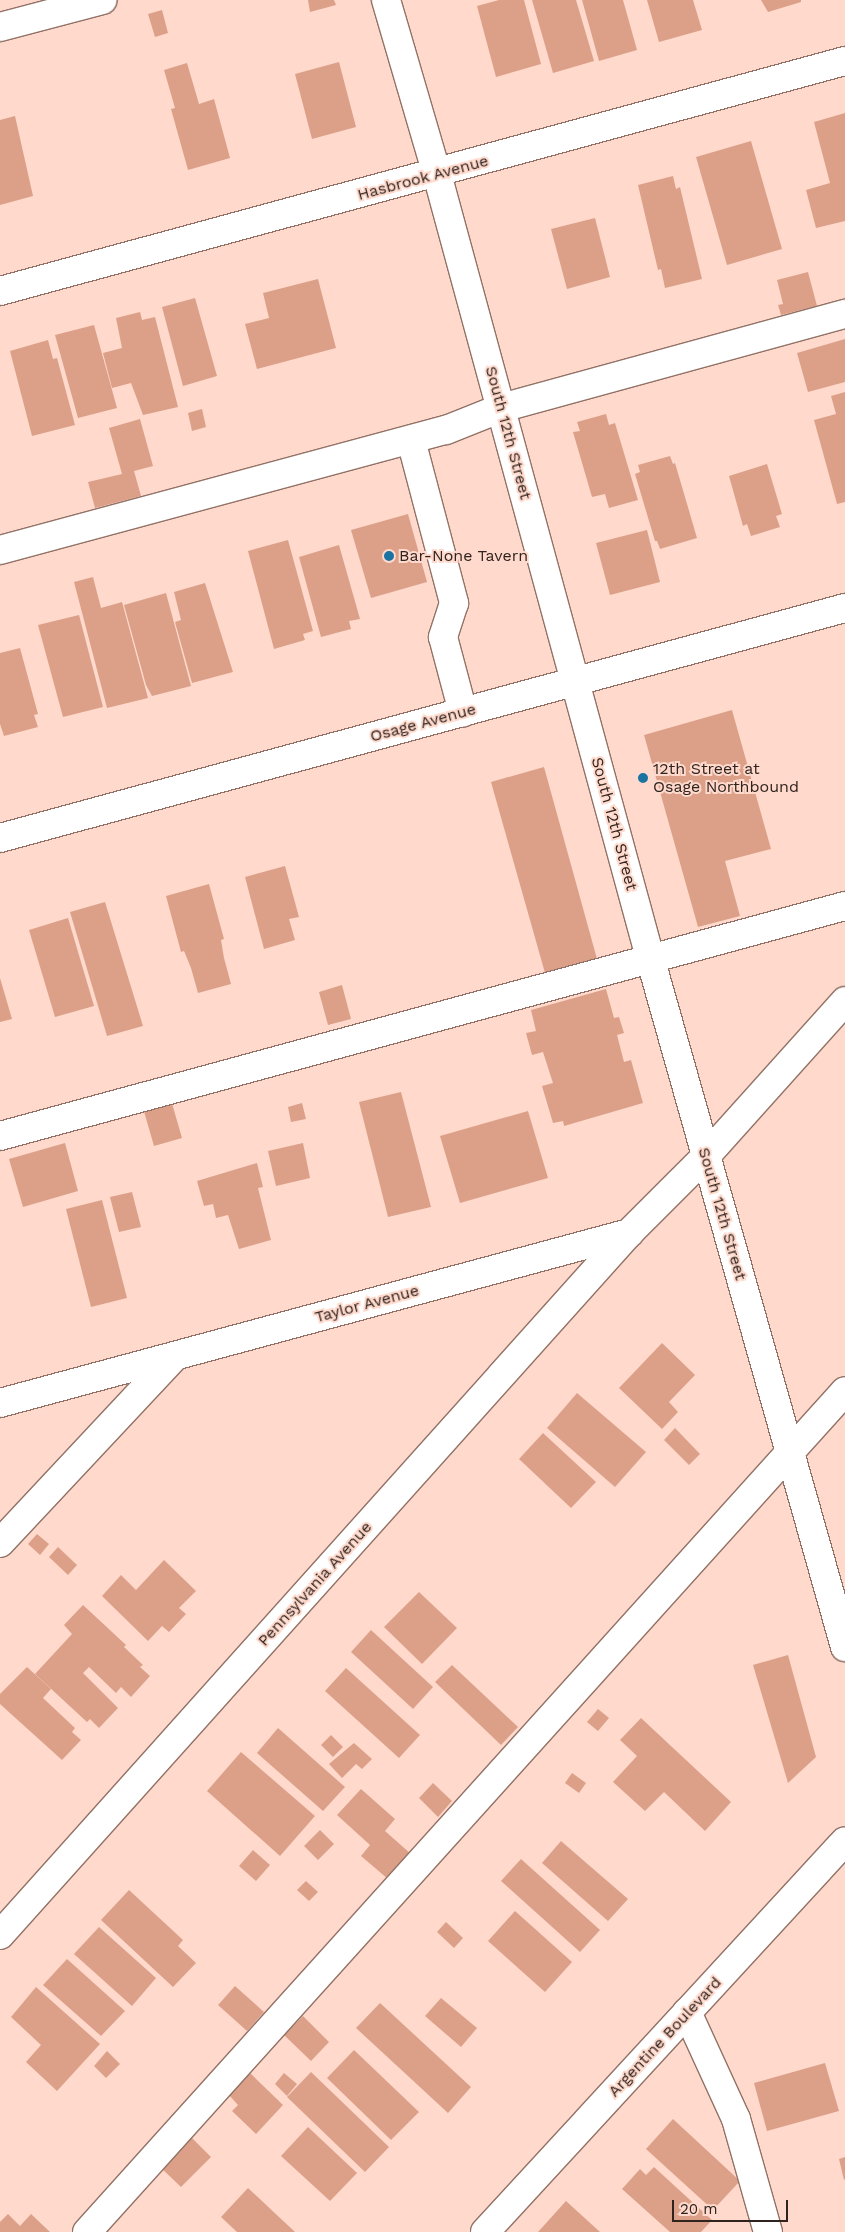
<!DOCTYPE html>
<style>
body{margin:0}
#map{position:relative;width:845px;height:2232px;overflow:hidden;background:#fed9cc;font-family:"Work Sans",sans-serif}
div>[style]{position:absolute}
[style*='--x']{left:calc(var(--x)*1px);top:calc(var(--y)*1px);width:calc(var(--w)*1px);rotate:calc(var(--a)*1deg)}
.building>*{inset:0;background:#dca089}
.roads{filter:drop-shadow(1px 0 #927266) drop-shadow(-1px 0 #927266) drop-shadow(0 1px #927266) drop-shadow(0 -1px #927266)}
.minor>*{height:28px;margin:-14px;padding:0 14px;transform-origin:14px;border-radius:14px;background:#fff}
.dots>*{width:14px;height:14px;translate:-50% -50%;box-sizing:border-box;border:2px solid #fed9cc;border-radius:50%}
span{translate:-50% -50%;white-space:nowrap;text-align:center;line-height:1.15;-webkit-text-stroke:4px #fed9cc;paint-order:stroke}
.street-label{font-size:16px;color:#30231e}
.poi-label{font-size:16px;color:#30231e}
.left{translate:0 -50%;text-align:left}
.scale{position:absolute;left:672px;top:2200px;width:116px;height:22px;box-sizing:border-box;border:2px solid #30231e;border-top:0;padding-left:6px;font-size:15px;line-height:18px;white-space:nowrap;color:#30231e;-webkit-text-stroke:4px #fed9cc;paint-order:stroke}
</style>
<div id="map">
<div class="building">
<i style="clip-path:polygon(308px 0,334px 0,336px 5px,310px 12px)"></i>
<i style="clip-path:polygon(499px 0,524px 0,541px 64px,496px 77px,477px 6px)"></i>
<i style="clip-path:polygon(532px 0,576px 0,594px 61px,553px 73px)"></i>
<i style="clip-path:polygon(582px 0,623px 0,637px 50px,599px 61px)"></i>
<i style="clip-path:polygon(647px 0,693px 0,702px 30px,659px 42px)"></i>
<i style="clip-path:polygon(761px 0,801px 0,801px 2px,768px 12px)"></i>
<i style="clip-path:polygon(162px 10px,168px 33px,155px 37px,148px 14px)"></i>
<i style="clip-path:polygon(339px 62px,356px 127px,312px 139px,295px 74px)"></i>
<i style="clip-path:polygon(187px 63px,199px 104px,214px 99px,230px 158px,188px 170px,171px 109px,175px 108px,164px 70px)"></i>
<i style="clip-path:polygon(845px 113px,845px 221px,816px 228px,806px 190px,830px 183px,814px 122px)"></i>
<i style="clip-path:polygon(15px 116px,33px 196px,0 205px,0 120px)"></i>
<i style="clip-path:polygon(751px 141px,782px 249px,727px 265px,696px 157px)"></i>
<i style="clip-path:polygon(673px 176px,676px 189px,680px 187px,702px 279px,665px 288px,661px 269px,658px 270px,638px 185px)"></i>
<i style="clip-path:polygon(595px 218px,610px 277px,567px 289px,551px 229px)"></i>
<i style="clip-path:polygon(808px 272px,817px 306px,781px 315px,778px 305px,783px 304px,777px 280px)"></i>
<i style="clip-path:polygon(318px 279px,336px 348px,257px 369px,245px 324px,269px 318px,263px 293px)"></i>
<i style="clip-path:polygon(195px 298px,217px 376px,183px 386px,162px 307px)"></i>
<i style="clip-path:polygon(140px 312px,142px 320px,155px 317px,178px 407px,143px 415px,131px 383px,112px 388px,103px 353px,122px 348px,116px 318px)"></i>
<i style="clip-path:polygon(94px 325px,117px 408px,78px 418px,55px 335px)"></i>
<i style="clip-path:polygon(845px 339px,845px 382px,808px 392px,797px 353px)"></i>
<i style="clip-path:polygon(48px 340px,53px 359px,57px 358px,75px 425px,32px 436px,10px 351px)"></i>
<i style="clip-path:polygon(845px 392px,845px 502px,837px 504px,814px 420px,836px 414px,831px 396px)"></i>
<i style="clip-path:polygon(202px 409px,206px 427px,192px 431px,188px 413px)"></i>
<i style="clip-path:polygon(606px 414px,609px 425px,615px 423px,638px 500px,609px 508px,605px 494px,592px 497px,573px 432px,580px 431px,577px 422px)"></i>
<i style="clip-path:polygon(140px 419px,153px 466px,134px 471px,141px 496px,95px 508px,88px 482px,122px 474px,109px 428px)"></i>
<i style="clip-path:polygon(670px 456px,673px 464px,675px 463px,697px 538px,660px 549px,657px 541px,655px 541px,635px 474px,640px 472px,638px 465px)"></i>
<i style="clip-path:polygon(767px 464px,782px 514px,776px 516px,780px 527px,751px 536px,747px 524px,743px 526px,729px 476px)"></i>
<i style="clip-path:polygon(408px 514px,427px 582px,371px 598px,351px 530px)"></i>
<i style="clip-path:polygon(647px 530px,660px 582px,610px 595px,596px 543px)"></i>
<i style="clip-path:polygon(288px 540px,313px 631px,303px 634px,305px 640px,274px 649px,248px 551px)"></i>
<i style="clip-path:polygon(339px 545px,360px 619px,349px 621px,351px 629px,321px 637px,299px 557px)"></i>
<i style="clip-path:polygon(93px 577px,101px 608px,122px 602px,148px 698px,107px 708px,74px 582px)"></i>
<i style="clip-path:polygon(205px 583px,233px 672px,192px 683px,175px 622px,181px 620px,174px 592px)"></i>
<i style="clip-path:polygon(166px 593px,191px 686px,152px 696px,146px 685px,124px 605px)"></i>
<i style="clip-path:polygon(79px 615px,103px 707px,63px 717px,38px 625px)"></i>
<i style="clip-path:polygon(20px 648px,38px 714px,34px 715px,38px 727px,4px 736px,0 724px,0 653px)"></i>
<i style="clip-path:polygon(732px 710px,771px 849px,725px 861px,740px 916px,698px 927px,644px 735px)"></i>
<i style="clip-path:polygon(544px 767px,597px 959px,545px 973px,491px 782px)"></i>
<i style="clip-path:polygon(285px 866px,299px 917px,289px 919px,295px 940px,264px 949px,245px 877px)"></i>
<i style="clip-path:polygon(209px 884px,224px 939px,221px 940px,224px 958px,231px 984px,198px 993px,191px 968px,184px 951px,181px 952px,166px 896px)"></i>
<i style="clip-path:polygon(105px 902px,143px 1026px,107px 1036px,70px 912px)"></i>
<i style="clip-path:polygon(68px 918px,94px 1006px,55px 1017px,29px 930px)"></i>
<i style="clip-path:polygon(0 978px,12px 1019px,0 1022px)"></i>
<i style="clip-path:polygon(342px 985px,351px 1019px,328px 1025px,319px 992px)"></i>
<i style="clip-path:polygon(606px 989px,614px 1018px,619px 1017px,624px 1033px,617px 1035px,624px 1062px,631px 1060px,643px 1103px,564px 1126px,563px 1121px,553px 1123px,542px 1086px,553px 1083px,552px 1080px,543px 1052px,532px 1055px,526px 1033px,536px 1031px,531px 1010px)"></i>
<i style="clip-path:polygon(401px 1092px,431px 1207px,388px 1217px,359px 1102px)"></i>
<i style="clip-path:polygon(171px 1100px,182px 1138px,154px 1146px,143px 1108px)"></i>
<i style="clip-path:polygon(302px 1103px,306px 1119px,291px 1122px,288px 1107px)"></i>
<i style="clip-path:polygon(528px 1111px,548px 1178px,460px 1203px,440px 1136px)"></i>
<i style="clip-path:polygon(65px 1143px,78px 1191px,23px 1207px,9px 1159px)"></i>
<i style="clip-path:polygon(303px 1143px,310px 1178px,276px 1186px,268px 1151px)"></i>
<i style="clip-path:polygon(257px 1163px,263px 1187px,258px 1188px,271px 1240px,239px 1249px,228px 1215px,216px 1218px,213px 1204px,204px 1206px,197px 1181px)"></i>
<i style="clip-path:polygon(132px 1192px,141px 1227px,119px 1232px,110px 1197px)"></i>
<i style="clip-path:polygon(102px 1200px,127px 1298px,91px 1307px,66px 1209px)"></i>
<i style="clip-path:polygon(662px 1343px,695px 1375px,669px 1402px,678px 1412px,662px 1429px,619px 1388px)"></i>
<i style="clip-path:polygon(577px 1393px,646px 1452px,615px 1487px,547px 1428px)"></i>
<i style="clip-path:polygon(675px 1428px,700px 1454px,689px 1465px,664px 1440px)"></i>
<i style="clip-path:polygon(543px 1433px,596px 1482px,571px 1508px,519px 1459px)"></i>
<i style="clip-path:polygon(37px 1534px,49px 1544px,40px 1555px,28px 1544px)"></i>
<i style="clip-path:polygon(58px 1547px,77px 1565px,68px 1575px,49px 1557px)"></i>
<i style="clip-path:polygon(164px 1560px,196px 1591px,179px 1608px,186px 1614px,169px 1632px,162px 1626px,148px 1641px,102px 1596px,121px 1575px,136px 1590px)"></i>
<i style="clip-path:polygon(419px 1592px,457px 1628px,422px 1664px,384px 1627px)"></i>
<i style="clip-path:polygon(83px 1605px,126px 1645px,124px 1647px,143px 1665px,140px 1667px,150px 1676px,131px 1697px,121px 1687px,116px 1693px,89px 1667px,83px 1673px,118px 1708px,99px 1728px,90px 1719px,87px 1722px,35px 1674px,72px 1634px,64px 1625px)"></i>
<i style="clip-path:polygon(371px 1630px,433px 1687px,413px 1709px,351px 1652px)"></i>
<i style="clip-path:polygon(788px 1655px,816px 1757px,788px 1783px,753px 1665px)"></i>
<i style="clip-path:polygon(452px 1665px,518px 1727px,501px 1745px,435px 1682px)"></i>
<i style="clip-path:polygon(27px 1667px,51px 1689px,43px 1698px,75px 1728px,72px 1732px,81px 1740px,62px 1760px,0 1704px,0 1694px)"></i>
<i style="clip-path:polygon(346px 1668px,420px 1735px,399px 1758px,325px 1691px)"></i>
<i style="clip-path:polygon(598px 1709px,609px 1718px,598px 1731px,587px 1722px)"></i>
<i style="clip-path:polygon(641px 1718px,731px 1802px,705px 1831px,664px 1792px,645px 1811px,613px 1782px,637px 1756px,620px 1740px)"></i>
<i style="clip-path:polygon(278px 1728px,345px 1787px,323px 1811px,257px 1753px)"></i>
<i style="clip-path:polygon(331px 1735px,343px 1747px,333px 1757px,321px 1745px)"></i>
<i style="clip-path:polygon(354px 1743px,372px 1759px,362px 1769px,356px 1764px,342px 1778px,329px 1764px)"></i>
<i style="clip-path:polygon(241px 1752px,315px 1816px,280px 1856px,207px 1791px)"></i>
<i style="clip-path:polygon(572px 1773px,586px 1783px,579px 1793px,565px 1783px)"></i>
<i style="clip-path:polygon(433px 1783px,452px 1801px,438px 1817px,419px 1798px)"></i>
<i style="clip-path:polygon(361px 1789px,395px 1819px,385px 1831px,411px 1854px,388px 1879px,361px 1856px,370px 1845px,337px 1815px)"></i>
<i style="clip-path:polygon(320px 1830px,334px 1844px,318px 1860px,304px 1846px)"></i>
<i style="clip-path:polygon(561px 1841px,628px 1899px,608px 1921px,542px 1863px)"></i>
<i style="clip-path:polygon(253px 1850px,270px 1865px,256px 1881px,239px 1866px)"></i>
<i style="clip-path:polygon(521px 1859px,600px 1930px,580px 1952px,501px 1881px)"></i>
<i style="clip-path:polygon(306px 1881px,318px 1892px,309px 1901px,297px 1890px)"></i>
<i style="clip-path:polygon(129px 1890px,183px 1940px,178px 1946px,196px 1963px,173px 1987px,101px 1920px)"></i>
<i style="clip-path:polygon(515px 1911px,572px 1962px,545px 1992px,488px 1941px)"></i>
<i style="clip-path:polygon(446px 1922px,463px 1938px,454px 1948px,437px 1932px)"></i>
<i style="clip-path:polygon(99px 1927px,156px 1978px,132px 2006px,74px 1954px)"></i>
<i style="clip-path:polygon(67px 1959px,125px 2011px,101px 2036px,43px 1985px)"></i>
<i style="clip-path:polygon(235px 1986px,264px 2012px,247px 2031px,218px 2005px)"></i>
<i style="clip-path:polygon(36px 1987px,100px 2044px,57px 2091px,26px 2062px,41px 2045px,11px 2017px)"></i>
<i style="clip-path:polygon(441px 1998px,477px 2028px,461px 2047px,425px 2016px)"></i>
<i style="clip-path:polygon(380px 2003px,471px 2087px,448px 2113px,356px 2028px)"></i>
<i style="clip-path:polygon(303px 2016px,329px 2042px,311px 2061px,284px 2035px)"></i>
<i style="clip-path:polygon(354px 2050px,419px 2112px,391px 2140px,327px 2078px)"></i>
<i style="clip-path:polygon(107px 2051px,120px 2064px,106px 2078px,94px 2066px)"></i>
<i style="clip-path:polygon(825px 2063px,839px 2111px,767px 2131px,754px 2083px)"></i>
<i style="clip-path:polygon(311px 2072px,389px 2147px,365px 2172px,287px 2097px)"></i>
<i style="clip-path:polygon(250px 2073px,283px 2105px,256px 2134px,232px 2111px,238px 2105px,229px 2095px)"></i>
<i style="clip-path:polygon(284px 2073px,297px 2084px,287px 2096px,275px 2084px)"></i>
<i style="clip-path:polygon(673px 2119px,740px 2181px,713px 2210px,646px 2149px)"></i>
<i style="clip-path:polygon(308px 2127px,357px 2173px,330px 2201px,281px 2156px)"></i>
<i style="clip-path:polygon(189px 2135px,211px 2157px,181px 2187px,158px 2165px)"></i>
<i style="clip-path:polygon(845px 2157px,845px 2179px,844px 2180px,839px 2159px)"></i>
<i style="clip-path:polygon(654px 2167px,712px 2220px,701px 2232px,670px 2232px,622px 2189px,640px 2169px,646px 2175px)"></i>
<i style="clip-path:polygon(248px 2188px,295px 2232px,237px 2232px,221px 2217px)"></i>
<i style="clip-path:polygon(566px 2201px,600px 2232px,538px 2232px)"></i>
<i style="clip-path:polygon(8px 2214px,20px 2226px,31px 2214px,50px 2232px,0 2232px,0 2222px)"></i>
</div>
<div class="roads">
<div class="minor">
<i style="--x:386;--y:0;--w:181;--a:73.7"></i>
<i style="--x:437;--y:174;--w:816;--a:74.79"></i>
<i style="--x:651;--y:961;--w:713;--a:74.21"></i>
<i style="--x:0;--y:27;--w:106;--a:-14.8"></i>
<i style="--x:0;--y:291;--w:876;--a:-15.23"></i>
<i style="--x:411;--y:440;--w:169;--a:75.2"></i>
<i style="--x:454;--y:603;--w:36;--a:108"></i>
<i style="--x:443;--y:637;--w:78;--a:75.1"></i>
<i style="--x:0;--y:550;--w:462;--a:-15.1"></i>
<i style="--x:446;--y:430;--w:59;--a:-21.8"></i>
<i style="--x:501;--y:408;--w:357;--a:-15.3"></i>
<i style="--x:0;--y:838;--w:876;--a:-15.23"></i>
<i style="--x:0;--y:1136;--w:876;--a:-15.23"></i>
<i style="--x:0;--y:1403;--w:652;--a:-15.12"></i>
<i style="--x:0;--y:1543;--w:256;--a:-46.9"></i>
<i style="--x:0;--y:1935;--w:943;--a:-48.14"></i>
<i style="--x:629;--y:1233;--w:109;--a:-45"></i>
<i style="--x:706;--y:1156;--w:208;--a:-48.1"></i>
<i style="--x:687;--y:2012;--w:118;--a:65.4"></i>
<i style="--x:736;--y:2119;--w:117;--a:74.2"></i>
<i style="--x:87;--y:2232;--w:1132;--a:-47.97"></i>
<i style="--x:485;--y:2232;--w:531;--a:-47.36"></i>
</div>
</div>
<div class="dots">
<i style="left:389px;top:556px;background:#1b73a2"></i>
<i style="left:643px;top:778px;background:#1b73a2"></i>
</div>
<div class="street-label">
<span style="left:423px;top:178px;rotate:-15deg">Hasbrook Avenue</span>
<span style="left:508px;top:433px;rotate:75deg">South 12th Street</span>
<span style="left:423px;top:723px;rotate:-15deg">Osage Avenue</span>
<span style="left:614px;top:824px;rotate:75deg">South 12th Street</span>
<span style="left:722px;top:1214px;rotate:74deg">South 12th Street</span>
<span style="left:367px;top:1304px;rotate:-15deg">Taylor Avenue</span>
<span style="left:315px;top:1584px;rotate:-48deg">Pennsylvania Avenue</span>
<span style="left:665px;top:2037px;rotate:-47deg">Argentine Boulevard</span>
</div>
<div class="poi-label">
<span class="left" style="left:399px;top:556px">Bar-None Tavern</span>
<span class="left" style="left:653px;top:778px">12th Street at<br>Osage Northbound</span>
</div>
<div class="scale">20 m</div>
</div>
